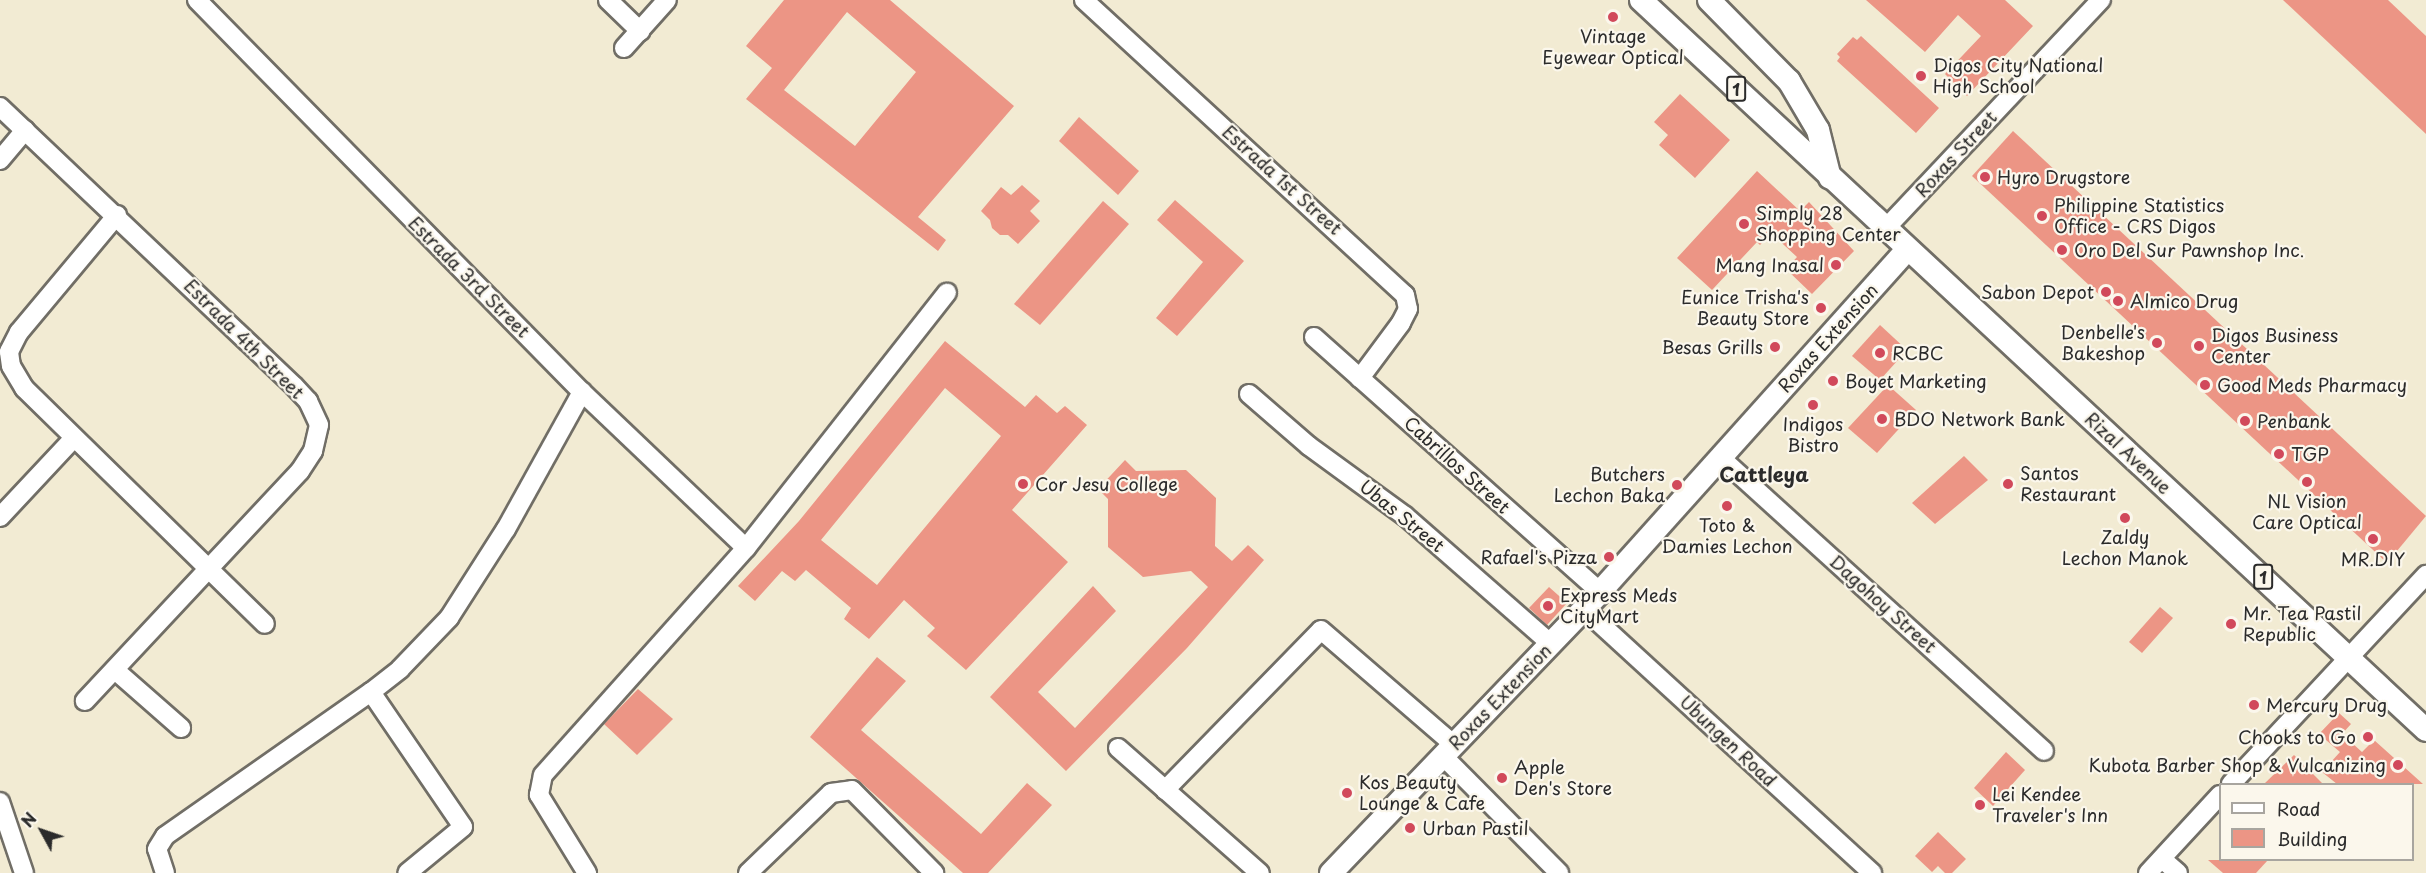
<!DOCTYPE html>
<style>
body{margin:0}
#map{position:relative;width:2426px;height:873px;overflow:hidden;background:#f2ebd3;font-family:"Playpen Sans",sans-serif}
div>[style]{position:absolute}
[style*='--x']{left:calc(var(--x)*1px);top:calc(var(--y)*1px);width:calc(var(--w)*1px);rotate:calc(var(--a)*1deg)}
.building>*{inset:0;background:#ec9585}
.roads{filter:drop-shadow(2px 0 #716e66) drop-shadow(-2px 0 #716e66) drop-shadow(0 2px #716e66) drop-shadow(0 -2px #716e66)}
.minor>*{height:18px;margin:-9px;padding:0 9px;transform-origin:9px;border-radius:9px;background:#fff}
.major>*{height:22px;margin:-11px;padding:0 11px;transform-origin:11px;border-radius:11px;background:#fff}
.dots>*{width:16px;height:16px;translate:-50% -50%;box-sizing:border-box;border:3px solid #fbf7ec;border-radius:50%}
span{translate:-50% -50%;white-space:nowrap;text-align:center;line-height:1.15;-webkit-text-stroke:4.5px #fbf7ec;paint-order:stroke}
.shield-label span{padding:2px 4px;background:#fbf7ec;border:2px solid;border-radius:4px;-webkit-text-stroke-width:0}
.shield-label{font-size:16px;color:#2b2b2b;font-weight:700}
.poi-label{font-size:18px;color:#2b2b2b}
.left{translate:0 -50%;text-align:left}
.right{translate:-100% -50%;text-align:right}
.street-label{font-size:18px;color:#2b2b2b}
.neighbourhood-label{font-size:20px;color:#2b2b2b;font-weight:700}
.legend{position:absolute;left:2219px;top:783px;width:195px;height:78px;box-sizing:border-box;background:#fbf7ec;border:2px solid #a8a59f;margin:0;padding:8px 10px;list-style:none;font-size:18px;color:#2b2b2b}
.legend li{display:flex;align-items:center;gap:12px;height:30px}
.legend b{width:30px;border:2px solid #a8a59f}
.north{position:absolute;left:12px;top:801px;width:60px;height:60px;-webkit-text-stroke:4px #fbf7ec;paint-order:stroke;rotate:310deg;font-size:16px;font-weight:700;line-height:24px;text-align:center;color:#2b2b2b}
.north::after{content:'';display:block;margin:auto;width:21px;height:27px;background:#2b2b2b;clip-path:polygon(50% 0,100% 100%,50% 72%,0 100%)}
</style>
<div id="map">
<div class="building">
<i style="clip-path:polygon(evenodd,784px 0,890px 0,1014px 106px,918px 217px,946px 240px,938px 251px,746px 99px,772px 68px,746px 46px,784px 0,847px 12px,916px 72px,855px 146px,784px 90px,847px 12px)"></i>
<i style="clip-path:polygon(1866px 0,2005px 0,2033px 26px,1967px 96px,1945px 74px,1981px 36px,1958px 15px,1925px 52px)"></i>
<i style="clip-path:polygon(2283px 0,2388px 0,2426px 36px,2426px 134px)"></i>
<i style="clip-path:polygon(1861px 36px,1939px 108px,1916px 133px,1837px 61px,1840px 57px,1837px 54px,1853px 37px,1857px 40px)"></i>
<i style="clip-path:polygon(1680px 94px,1730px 140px,1695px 178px,1659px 145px,1668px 135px,1654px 122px)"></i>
<i style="clip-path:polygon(1079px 117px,1139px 171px,1118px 195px,1059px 141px)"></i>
<i style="clip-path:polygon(2013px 131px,2426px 516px,2387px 563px,1972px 176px)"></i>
<i style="clip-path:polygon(1757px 171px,1800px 211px,1809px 202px,1854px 251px,1812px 294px,1786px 269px,1797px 257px,1771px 233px,1760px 245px,1757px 242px,1712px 290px,1677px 258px)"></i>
<i style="clip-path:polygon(1022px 185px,1040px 201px,1030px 211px,1040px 221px,1018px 244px,1008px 235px,1000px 235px,992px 228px,990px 220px,981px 211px,1001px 187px,1011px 195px)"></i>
<i style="clip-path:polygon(1175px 200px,1244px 261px,1177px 336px,1156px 318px,1203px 262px,1157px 220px)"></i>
<i style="clip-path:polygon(1103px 201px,1129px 224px,1040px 325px,1014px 304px)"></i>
<i style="clip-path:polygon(1880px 325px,1907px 350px,1880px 380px,1852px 356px)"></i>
<i style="clip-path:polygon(evenodd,945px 341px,1025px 407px,1036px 395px,1057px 413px,1065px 406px,1087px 425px,1012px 510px,1068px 562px,966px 670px,927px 636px,935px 628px,904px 600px,869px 639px,844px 619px,851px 608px,806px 570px,795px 581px,782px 571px,755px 601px,738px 586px,799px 521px,945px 341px,945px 388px,1001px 436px,877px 585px,821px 540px,945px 388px)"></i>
<i style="clip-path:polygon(1888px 385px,1916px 410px,1877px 453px,1848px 428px)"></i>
<i style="clip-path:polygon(1964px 456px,1988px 480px,1935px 524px,1912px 503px)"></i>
<i style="clip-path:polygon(1125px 460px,1136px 471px,1186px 470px,1216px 498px,1215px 546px,1232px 561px,1248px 545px,1264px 560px,1187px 648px,1066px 771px,990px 697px,1093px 586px,1116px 611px,1038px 692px,1075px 728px,1208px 587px,1191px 571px,1143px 577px,1108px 547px,1108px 499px,1098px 489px)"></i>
<i style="clip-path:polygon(1549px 587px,1567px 603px,1547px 625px,1529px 608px)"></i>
<i style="clip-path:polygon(2160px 607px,2173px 618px,2142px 653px,2129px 642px)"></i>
<i style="clip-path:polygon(877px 657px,906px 681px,861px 730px,981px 834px,1027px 783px,1052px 805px,988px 873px,963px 873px,810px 737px)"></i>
<i style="clip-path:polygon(638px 689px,673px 719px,637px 755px,604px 724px)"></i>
<i style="clip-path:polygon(2339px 713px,2351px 724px,2342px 734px,2362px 752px,2374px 740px,2423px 784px,2337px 784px,2322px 772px,2340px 752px,2319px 734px)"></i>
<i style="clip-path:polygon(2006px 752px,2025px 770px,1993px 806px,1974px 788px)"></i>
<i style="clip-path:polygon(2294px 755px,2323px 784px,2264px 784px)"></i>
<i style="clip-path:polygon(1938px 832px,1966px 859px,1952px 873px,1945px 873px,1938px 866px,1932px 872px,1915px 856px)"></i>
<i style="clip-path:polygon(2208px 860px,2268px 860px,2256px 873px,2223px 873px)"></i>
</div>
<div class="roads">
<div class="minor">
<i style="--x:197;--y:0;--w:549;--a:45.52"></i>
<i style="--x:582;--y:392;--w:226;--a:43.6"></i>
<i style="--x:608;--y:0;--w:45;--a:44.1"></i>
<i style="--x:1084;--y:0;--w:436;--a:42.6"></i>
<i style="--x:1405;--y:295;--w:14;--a:78"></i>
<i style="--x:1408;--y:309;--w:16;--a:117"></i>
<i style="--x:1401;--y:323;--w:69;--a:126.7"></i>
<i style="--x:624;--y:48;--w:64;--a:-48.1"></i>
<i style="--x:0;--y:107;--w:405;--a:43.5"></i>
<i style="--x:294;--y:386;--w:21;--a:47"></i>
<i style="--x:308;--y:401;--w:26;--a:65"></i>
<i style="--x:319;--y:425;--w:27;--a:103"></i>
<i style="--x:313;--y:451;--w:24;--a:123"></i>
<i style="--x:300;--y:471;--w:315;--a:133.1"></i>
<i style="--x:0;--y:160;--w:39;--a:-50"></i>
<i style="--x:117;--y:215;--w:153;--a:129.9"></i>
<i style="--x:19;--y:332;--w:22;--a:117"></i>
<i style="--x:9;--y:352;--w:14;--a:82"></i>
<i style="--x:11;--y:366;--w:26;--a:59"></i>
<i style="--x:24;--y:388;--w:337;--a:44.4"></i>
<i style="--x:1885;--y:229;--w:315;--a:-46.7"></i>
<i style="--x:1314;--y:337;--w:383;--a:41.7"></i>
<i style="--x:1249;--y:394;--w:79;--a:40.9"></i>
<i style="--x:1309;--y:446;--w:119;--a:36.1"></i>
<i style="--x:1405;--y:516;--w:194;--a:41.2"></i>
<i style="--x:1721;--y:458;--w:436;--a:42.2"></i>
<i style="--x:0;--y:517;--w:108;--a:-46.9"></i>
<i style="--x:1584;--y:609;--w:391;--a:42.5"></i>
<i style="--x:115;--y:670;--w:88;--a:41.3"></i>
<i style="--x:371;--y:692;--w:163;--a:55.7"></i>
<i style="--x:463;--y:827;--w:72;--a:140.6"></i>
<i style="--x:1118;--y:748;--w:189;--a:41.4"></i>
<i style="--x:1443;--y:756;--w:165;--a:45.2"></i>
<i style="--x:2231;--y:784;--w:286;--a:-47"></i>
<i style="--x:1165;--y:790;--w:223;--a:-45.7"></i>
<i style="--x:1321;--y:630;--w:176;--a:40.8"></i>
<i style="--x:0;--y:802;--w:75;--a:71.3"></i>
<i style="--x:2162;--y:859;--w:21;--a:41"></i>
<i style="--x:165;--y:873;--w:25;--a:-108"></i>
<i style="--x:157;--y:849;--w:15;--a:-58"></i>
<i style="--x:165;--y:836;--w:251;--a:-35"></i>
<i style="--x:371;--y:692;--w:37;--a:-38"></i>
<i style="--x:400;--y:669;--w:71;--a:-46.1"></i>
<i style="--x:449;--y:618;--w:106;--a:-57.4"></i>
<i style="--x:506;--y:529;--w:157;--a:-61"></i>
<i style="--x:587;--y:873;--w:92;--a:-121.6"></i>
<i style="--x:539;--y:795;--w:20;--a:-79"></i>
<i style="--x:543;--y:775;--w:305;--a:-48.2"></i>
<i style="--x:746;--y:548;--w:325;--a:-51.8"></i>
<i style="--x:748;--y:873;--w:115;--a:-43.9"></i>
<i style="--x:831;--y:793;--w:21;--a:-8"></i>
<i style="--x:852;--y:790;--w:117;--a:45.3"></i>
<i style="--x:2148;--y:873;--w:106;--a:-47.3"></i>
</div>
<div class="major">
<i style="--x:1641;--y:0;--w:1072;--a:42.92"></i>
<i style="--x:1709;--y:0;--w:114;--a:45.4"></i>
<i style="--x:1789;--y:81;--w:57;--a:59.4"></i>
<i style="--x:1818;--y:130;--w:49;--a:76"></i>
<i style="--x:1331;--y:873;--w:389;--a:-46.2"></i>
<i style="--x:1600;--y:592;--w:460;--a:-48.1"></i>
</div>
</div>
<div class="dots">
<i style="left:1613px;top:17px;background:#d1495b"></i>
<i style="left:1921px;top:76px;background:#d1495b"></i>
<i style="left:1985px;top:177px;background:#d1495b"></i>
<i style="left:2042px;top:216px;background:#d1495b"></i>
<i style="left:1744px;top:224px;background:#d1495b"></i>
<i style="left:2062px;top:250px;background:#d1495b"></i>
<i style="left:1836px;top:265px;background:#d1495b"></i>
<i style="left:2106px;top:292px;background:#d1495b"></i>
<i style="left:2118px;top:301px;background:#d1495b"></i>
<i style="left:1821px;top:308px;background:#d1495b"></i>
<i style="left:2157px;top:343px;background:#d1495b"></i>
<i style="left:2199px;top:346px;background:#d1495b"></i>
<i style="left:1775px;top:347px;background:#d1495b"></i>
<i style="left:1880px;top:353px;background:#d1495b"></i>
<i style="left:1833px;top:381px;background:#d1495b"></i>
<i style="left:2205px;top:385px;background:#d1495b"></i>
<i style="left:1813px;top:405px;background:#d1495b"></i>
<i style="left:1882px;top:419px;background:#d1495b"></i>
<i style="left:2245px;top:421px;background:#d1495b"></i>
<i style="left:2279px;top:454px;background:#d1495b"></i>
<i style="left:2307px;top:482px;background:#d1495b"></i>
<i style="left:1023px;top:484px;background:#d1495b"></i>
<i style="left:2008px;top:484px;background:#d1495b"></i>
<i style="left:1677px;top:485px;background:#d1495b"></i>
<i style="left:1727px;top:506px;background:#d1495b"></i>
<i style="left:2125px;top:518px;background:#d1495b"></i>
<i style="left:2373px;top:539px;background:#d1495b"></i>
<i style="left:1609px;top:557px;background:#d1495b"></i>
<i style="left:1548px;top:606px;background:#d1495b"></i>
<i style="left:2231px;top:624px;background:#d1495b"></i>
<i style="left:2254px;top:705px;background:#d1495b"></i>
<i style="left:2368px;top:737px;background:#d1495b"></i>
<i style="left:2398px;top:765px;background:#d1495b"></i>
<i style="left:1502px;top:778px;background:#d1495b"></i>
<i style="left:1347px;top:793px;background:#d1495b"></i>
<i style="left:1980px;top:805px;background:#d1495b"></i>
<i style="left:1410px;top:828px;background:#d1495b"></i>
</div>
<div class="shield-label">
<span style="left:1736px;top:89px">1</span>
<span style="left:2263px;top:577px">1</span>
</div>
<div class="poi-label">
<span style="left:1613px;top:47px">Vintage<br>Eyewear Optical</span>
<span class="left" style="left:1933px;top:76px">Digos City National<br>High School</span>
<span class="left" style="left:1997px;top:177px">Hyro Drugstore</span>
<span class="left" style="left:2054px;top:216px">Philippine Statistics<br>Office - CRS Digos</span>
<span class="left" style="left:1756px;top:224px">Simply 28<br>Shopping Center</span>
<span class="left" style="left:2074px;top:250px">Oro Del Sur Pawnshop Inc.</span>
<span class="right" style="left:1824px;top:265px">Mang Inasal</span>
<span class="right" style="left:2094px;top:292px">Sabon Depot</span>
<span class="right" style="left:1809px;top:308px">Eunice Trisha's<br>Beauty Store</span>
<span class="left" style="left:2130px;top:301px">Almico Drug</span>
<span class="right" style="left:2145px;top:343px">Denbelle's<br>Bakeshop</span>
<span class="left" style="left:2211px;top:346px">Digos Business<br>Center</span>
<span class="right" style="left:1763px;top:347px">Besas Grills</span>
<span class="left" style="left:1892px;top:353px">RCBC</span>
<span class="left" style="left:1845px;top:381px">Boyet Marketing</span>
<span class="left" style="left:2217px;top:385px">Good Meds Pharmacy</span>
<span class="left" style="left:1894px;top:419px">BDO Network Bank</span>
<span class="left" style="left:2257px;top:421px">Penbank</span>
<span style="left:1813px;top:435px">Indigos<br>Bistro</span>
<span class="left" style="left:2291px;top:454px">TGP</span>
<span class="left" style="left:2020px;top:484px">Santos<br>Restaurant</span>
<span class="right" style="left:1665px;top:485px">Butchers<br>Lechon Baka</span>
<span class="left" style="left:1035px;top:484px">Cor Jesu College</span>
<span style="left:2307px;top:512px">NL Vision<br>Care Optical</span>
<span style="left:1727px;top:536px">Toto &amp;<br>Damies Lechon</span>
<span style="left:2125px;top:548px">Zaldy<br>Lechon Manok</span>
<span class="right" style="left:1597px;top:557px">Rafael's Pizza</span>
<span style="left:2373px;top:559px">MR.DIY</span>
<span class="left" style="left:1560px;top:606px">Express Meds<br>CityMart</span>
<span class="left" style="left:2243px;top:624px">Mr. Tea Pastil<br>Republic</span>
<span class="left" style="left:2266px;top:705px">Mercury Drug</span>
<span class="right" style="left:2356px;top:737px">Chooks to Go</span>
<span class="right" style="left:2386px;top:765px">Kubota Barber Shop &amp; Vulcanizing</span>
<span class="left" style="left:1514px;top:778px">Apple<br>Den's Store</span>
<span class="left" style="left:1359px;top:793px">Kos Beauty<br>Lounge &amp; Cafe</span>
<span class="left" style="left:1992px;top:805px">Lei Kendee<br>Traveler's Inn</span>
<span class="left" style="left:1422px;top:828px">Urban Pastil</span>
</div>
<div class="street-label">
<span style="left:1956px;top:154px;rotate:-47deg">Roxas Street</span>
<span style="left:1282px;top:180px;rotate:42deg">Estrada 1st Street</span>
<span style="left:469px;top:277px;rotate:45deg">Estrada 3rd Street</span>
<span style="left:1828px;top:338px;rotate:-48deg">Roxas Extension</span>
<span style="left:244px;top:339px;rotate:45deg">Estrada 4th Street</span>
<span style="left:2128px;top:453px;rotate:43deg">Rizal Avenue</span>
<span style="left:1457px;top:465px;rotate:42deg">Cabrillos Street</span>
<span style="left:1402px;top:516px;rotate:39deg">Ubas Street</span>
<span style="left:1883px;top:604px;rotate:42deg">Dagohoy Street</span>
<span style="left:1500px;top:697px;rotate:-46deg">Roxas Extension</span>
<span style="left:1728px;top:741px;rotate:43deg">Ubungen Road</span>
</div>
<div class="neighbourhood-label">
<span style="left:1764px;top:474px">Cattleya</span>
</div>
<ul class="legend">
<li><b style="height:8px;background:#fff"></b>Road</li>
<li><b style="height:16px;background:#ec9585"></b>Building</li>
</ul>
<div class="north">N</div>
</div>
